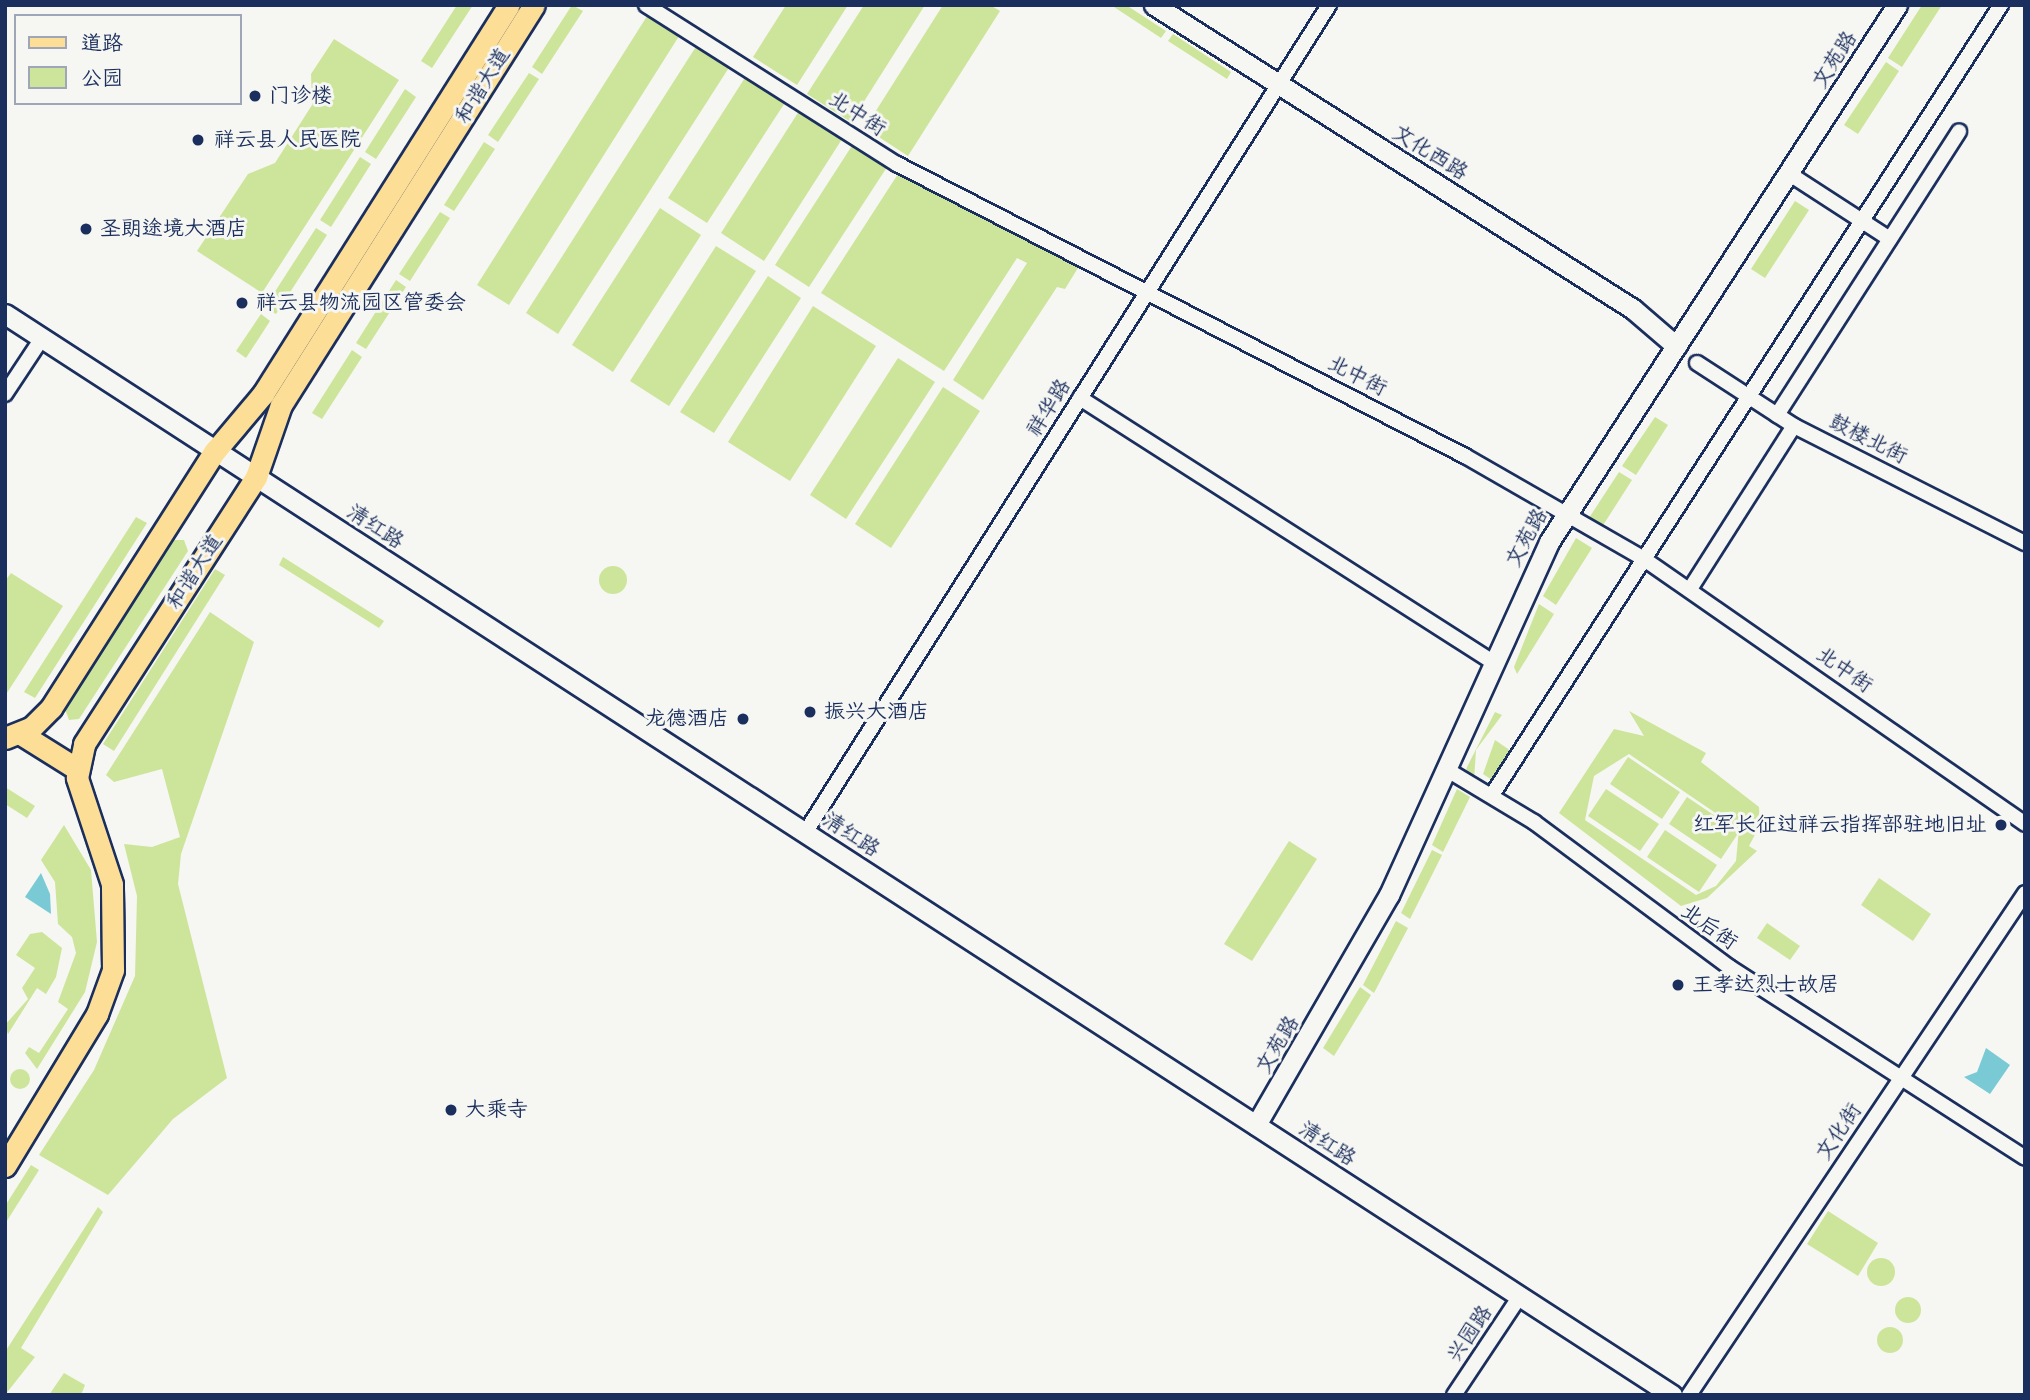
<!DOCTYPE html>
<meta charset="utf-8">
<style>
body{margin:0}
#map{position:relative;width:2030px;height:1400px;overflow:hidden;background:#f6f6f2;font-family:"Architects Daughter","LXGW WenKai TC",sans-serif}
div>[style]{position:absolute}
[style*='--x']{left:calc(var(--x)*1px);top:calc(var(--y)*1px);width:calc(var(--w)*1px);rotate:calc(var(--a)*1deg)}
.green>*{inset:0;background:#cde59b}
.round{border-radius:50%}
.water>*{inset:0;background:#7acad6}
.roads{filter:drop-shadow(2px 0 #1b2f5e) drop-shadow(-2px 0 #1b2f5e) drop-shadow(0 2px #1b2f5e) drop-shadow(0 -2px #1b2f5e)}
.street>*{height:14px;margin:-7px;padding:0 7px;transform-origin:7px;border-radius:7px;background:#f6f6f2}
.secondary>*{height:19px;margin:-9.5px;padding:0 9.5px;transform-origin:9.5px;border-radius:9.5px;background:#f6f6f2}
.primary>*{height:21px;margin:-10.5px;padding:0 10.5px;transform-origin:10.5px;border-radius:10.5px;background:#fcde96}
.dots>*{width:19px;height:19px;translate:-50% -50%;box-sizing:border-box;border:4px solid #f6f6f2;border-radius:50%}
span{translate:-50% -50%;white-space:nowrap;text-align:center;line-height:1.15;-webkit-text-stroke:6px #f6f6f2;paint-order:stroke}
.street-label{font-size:21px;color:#1b2f5e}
.poi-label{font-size:21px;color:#1b2f5e}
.left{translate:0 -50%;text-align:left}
.right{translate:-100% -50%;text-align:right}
.frame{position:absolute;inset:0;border:7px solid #1b2f5e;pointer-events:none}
.legend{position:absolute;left:14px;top:14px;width:228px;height:91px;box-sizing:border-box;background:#f6f6f2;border:2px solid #9ea6b7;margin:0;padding:9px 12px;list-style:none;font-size:21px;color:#1b2f5e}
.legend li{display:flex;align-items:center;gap:14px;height:35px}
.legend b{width:35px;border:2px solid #9ea6b7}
</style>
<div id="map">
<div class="green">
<i style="clip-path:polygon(457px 5px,473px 5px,432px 68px,421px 61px)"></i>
<i style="clip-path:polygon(572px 5px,583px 11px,542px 74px,532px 67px)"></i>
<i style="clip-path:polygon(786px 5px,848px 5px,797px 85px,753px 57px)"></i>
<i style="clip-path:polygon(864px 5px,925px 5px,851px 122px,807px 94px)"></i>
<i style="clip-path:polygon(943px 5px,990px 5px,1000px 11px,908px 156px,865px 128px)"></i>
<i style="clip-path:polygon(1111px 5px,1126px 5px,1166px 31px,1161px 38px)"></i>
<i style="clip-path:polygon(1922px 5px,1942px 5px,1902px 67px,1888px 58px)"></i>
<i style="clip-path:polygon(649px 13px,681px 33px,509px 305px,477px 285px)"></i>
<i style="clip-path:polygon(1173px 34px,1231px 72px,1227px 79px,1168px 41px)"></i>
<i style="clip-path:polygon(334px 39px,399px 80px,262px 293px,197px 251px,248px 174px,275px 163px,312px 105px,311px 74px)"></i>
<i style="clip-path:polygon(697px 45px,730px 66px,558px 334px,526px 313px)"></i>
<i style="clip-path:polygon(1886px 62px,1899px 71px,1858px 134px,1844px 125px)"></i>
<i style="clip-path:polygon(529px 73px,539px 79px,498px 142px,488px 135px)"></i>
<i style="clip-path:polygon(748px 73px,788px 98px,707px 223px,668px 198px)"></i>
<i style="clip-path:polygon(405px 89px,416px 97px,376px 159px,365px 152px)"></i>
<i style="clip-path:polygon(801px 108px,844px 136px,764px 261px,721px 233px)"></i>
<i style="clip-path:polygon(855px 141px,889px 164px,809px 287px,775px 265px)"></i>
<i style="clip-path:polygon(484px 142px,495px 149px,454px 211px,444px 205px)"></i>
<i style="clip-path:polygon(360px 157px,371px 164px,331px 227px,320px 220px)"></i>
<i style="clip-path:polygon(898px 174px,1081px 263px,1065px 289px,1057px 287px,983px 400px,953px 380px,1027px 263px,1017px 258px,944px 371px,821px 293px)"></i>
<i style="clip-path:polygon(1795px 201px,1809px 210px,1765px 278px,1751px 269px)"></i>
<i style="clip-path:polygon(660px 208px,701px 235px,613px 372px,572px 345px)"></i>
<i style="clip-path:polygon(440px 212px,450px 218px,410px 281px,399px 274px)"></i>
<i style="clip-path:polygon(316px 228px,327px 235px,276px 314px,265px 307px)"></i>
<i style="clip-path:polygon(716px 246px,756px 271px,669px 406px,630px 381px)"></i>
<i style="clip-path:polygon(768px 276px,801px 298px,714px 433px,680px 412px)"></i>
<i style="clip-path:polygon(396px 280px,406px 287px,366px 349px,356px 343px)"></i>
<i style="clip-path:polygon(813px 306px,876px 346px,790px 481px,728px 442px)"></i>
<i style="clip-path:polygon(261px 314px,270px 321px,246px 358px,236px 351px)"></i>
<i style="clip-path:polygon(352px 350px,362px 357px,322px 419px,312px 413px)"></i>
<i style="clip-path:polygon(898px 358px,935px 382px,846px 519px,810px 495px)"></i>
<i style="clip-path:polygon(943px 387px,980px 411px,891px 548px,855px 524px)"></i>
<i style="clip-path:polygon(1655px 417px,1668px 425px,1636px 475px,1622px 466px)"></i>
<i style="clip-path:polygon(1619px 472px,1632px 480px,1600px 530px,1587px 521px)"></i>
<i style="clip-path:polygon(136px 517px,147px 523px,35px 698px,24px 692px)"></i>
<i style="clip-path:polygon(1576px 538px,1592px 548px,1556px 605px,1543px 596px)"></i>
<i style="clip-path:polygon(174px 540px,184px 540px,188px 551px,79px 719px,69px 720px,65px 709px)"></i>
<i style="clip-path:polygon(283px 557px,384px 621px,379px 628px,279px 565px)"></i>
<i class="round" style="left:599px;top:566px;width:28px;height:28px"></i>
<i style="clip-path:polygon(215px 569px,225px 575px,114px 751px,103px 744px)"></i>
<i style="clip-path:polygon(11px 573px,63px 606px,5px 696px,5px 581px)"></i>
<i style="clip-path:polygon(1539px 604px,1554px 614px,1517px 674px,1514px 667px)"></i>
<i style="clip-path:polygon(210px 612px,254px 642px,181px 854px,178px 884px,227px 1078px,173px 1119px,108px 1195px,39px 1155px,94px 1070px,135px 976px,137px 896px,124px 844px,152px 847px,180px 837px,162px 769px,114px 782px,106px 775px)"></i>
<i style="clip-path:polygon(evenodd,1629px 711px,1706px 753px,1701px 762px,1759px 807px,1760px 825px,1749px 846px,1757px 851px,1707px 898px,1681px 906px,1559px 813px,1614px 729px,1644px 736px,1629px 711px,1629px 754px,1739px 829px,1736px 861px,1716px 886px,1696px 895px,1585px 820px,1594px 776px,1629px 754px)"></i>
<i style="clip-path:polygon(1495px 712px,1502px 715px,1476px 750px,1474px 781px,1465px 775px,1467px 767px)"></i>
<i style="clip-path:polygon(1495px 740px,1511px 751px,1492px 780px,1483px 774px)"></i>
<i style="clip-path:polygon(1628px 757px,1680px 792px,1662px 819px,1610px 784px)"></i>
<i style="clip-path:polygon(5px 787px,35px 806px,27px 818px,5px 804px)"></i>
<i style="clip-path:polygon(1457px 789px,1470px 797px,1443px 852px,1432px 845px)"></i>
<i style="clip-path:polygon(1606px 789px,1659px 824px,1640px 851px,1588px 816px)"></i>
<i style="clip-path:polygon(1687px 797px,1739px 832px,1721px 859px,1669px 824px)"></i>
<i style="clip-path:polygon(64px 825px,91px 870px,97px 942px,85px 992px,37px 1069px,25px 1053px,29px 1047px,39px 1053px,68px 1009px,58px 1002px,76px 953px,72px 937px,58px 924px,55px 882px,41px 860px)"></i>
<i style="clip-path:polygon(1665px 830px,1717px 865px,1699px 892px,1647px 857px)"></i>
<i style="clip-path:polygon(1289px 841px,1317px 859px,1252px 961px,1224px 944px)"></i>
<i style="clip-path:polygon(1432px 850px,1442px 855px,1410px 919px,1401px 913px)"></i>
<i style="clip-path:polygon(1879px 878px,1931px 914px,1913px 941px,1861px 905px)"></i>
<i style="clip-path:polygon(1396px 921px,1408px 928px,1374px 993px,1363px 985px)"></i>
<i style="clip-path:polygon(1767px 923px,1800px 946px,1790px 960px,1757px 938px)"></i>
<i style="clip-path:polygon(42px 932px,62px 948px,56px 977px,46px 994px,37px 988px,8px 1034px,5px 1025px,28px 999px,22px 988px,35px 968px,16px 955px,30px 934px)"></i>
<i style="clip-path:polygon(1360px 987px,1371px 995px,1334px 1056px,1323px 1048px)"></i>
<i class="round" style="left:10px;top:1069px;width:20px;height:20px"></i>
<i style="clip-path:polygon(31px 1165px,39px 1170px,5px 1224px,5px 1206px)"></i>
<i style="clip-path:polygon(98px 1207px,103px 1212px,21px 1348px,35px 1357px,5px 1395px,5px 1352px)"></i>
<i style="clip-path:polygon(1828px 1211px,1878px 1243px,1858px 1276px,1807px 1244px)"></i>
<i class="round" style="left:1867px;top:1258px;width:28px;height:28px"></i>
<i class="round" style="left:1895px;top:1297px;width:26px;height:26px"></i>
<i class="round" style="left:1877px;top:1327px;width:26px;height:26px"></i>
<i style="clip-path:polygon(64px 1373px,85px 1385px,81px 1395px,49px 1395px)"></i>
</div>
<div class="water">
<i style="clip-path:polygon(41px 873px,50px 894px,51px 914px,25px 897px)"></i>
<i style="clip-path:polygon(1986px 1048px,2010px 1065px,1990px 1094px,1964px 1077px,1977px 1072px)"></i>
</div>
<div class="roads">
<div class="street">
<i style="--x:646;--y:5;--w:297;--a:32.4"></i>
<i style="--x:897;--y:164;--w:639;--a:27.21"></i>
<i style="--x:1465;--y:456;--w:207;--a:29.9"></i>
<i style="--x:1644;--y:559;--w:464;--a:34.8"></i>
<i style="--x:1788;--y:173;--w:121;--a:32.9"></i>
<i style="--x:1697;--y:363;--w:116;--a:33"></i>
<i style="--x:1794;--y:426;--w:259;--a:26.9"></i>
<i style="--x:5;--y:394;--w:67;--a:-56.5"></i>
<i style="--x:1080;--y:398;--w:489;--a:32.6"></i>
<i style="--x:1777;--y:415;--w:337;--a:-57.3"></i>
<i style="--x:1690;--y:589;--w:193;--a:-57.5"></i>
<i style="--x:1446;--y:769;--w:103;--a:31.1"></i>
<i style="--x:1534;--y:822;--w:243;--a:36.6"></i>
<i style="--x:1729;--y:967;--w:352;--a:32.8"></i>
<i style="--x:1492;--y:795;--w:940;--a:-57.21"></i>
<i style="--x:805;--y:833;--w:980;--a:-57.67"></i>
<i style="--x:1454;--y:1395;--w:119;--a:-56.3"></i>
<i style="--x:1689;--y:1395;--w:604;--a:-56.2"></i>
</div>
<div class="secondary">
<i style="--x:1154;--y:5;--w:567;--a:32.4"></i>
<i style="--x:1633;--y:309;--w:57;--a:40.7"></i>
<i style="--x:5;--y:314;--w:1987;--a:32.96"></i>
<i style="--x:1256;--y:1125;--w:266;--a:-60"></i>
<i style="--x:1389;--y:895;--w:388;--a:-65.6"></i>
<i style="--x:1549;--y:542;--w:640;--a:-57.05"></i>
</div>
<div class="primary">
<i style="--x:21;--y:734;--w:66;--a:32"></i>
<i style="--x:5;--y:738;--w:29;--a:-22"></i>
<i style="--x:32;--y:727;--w:27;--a:-45"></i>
<i style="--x:51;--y:708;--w:305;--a:-57.5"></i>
<i style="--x:215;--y:451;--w:75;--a:-49.9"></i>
<i style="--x:263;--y:394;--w:460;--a:-57.7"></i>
<i style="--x:5;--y:1166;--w:178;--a:-58.8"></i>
<i style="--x:97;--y:1014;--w:47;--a:-70"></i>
<i style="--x:113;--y:970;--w:86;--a:-90.7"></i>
<i style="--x:112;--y:884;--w:112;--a:-108.3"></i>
<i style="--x:77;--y:778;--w:35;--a:-78"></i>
<i style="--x:84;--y:744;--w:318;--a:-57.2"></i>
<i style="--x:256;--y:477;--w:76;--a:-70.9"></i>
<i style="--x:281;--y:405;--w:473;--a:-57.7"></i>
</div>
</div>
<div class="dots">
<i style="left:255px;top:96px;background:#1b2f5e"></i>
<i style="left:198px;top:140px;background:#1b2f5e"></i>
<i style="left:86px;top:229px;background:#1b2f5e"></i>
<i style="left:242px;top:303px;background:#1b2f5e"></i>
<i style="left:810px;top:712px;background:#1b2f5e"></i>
<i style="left:743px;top:719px;background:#1b2f5e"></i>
<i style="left:2001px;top:825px;background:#1b2f5e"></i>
<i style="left:1678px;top:985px;background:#1b2f5e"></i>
<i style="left:451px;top:1110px;background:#1b2f5e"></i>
</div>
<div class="street-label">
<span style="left:1835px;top:60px;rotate:-57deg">文苑路</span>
<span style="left:483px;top:86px;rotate:-58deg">和谐大道</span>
<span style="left:857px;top:114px;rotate:33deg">北中街</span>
<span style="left:1430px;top:153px;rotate:32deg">文化西路</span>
<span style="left:1357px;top:376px;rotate:27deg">北中街</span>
<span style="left:1049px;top:408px;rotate:-58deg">祥华路</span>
<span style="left:1868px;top:439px;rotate:27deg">鼓楼北街</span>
<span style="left:375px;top:527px;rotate:33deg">清红路</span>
<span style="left:1527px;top:538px;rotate:-61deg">文苑路</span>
<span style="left:195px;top:572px;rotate:-57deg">和谐大道</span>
<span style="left:1844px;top:670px;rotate:35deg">北中街</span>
<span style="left:851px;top:835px;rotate:33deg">清红路</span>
<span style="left:1709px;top:927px;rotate:35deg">北后街</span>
<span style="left:1278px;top:1045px;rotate:-59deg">文苑路</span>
<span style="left:1839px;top:1132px;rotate:-56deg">文化街</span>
<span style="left:1327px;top:1144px;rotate:33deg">清红路</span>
<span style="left:1470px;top:1334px;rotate:-56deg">兴园路</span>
</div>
<div class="poi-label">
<span class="left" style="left:269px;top:96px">门诊楼</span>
<span class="left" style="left:214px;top:140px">祥云县人民医院</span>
<span class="left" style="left:100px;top:229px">圣朗途境大酒店</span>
<span class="left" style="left:256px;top:303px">祥云县物流园区管委会</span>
<span class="left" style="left:824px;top:712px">振兴大酒店</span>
<span class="right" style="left:729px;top:719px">龙德酒店</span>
<span class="right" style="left:1987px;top:825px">红军长征过祥云指挥部驻地旧址</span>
<span class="left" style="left:1692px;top:985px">王孝达烈士故居</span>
<span class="left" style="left:465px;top:1110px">大乘寺</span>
</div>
<div class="frame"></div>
<ul class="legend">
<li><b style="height:9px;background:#fcde96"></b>道路</li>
<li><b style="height:19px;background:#cde59b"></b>公园</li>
</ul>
</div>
